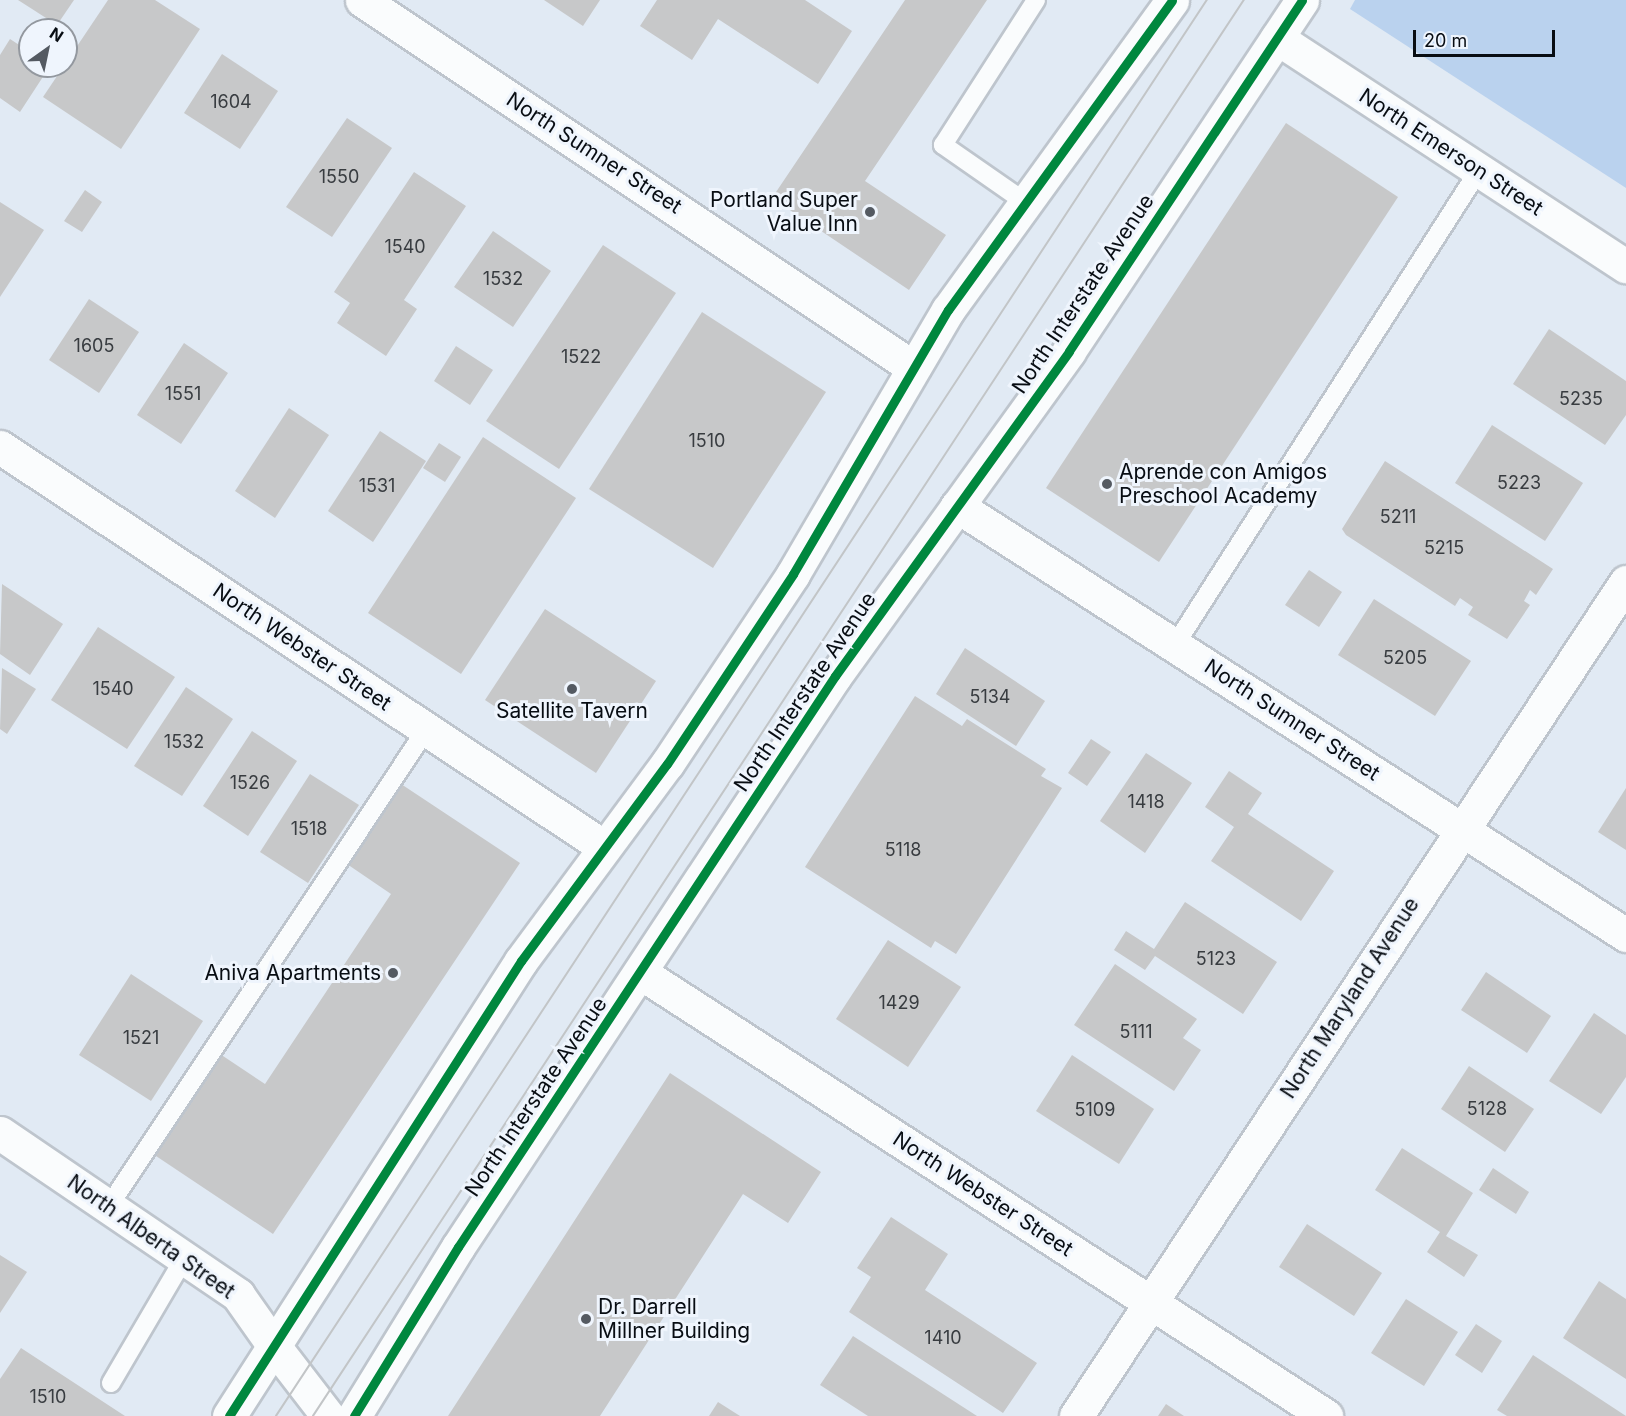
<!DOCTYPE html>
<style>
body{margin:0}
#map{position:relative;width:1626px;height:1416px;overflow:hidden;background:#e1eaf4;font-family:Inter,sans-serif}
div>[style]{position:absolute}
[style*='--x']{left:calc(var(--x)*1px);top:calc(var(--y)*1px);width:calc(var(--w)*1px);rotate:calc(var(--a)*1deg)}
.green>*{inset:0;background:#bad2ee}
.building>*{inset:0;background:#c7c8c9}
.roads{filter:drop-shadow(2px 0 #bec5cd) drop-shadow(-2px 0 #bec5cd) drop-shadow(0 2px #bec5cd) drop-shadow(0 -2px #bec5cd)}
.service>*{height:18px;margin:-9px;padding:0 9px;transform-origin:9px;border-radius:9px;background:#fafcfd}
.minor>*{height:33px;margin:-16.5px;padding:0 16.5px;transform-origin:16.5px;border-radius:16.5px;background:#fafcfd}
.tertiary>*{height:33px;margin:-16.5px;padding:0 16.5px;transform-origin:16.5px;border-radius:16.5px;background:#fafcfd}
.tram>*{height:1.5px;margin:-0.75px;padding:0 0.75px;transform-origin:0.75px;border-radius:0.75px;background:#c2c5c7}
.cycleway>*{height:9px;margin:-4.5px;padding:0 4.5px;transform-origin:4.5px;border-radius:4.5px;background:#00873e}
.dots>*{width:16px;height:16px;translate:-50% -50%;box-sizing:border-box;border:3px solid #eff5fd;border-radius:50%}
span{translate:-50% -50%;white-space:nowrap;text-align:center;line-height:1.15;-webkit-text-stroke:6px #eff5fd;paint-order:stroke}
.number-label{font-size:18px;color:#383c40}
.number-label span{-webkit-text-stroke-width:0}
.street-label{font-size:21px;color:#080d13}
.poi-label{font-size:21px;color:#080d13}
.right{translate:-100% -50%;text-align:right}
.left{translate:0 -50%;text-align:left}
.north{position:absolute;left:18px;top:18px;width:60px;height:60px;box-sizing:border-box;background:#eff5fd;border:2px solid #93989f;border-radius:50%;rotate:33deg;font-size:16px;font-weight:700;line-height:24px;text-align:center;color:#080d13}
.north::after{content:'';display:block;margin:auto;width:21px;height:27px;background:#545a62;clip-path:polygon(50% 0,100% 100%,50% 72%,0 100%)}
.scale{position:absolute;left:1413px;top:30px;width:142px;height:27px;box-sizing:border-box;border:3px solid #080d13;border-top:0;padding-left:8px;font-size:18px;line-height:21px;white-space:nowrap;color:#080d13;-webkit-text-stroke:4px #eff5fd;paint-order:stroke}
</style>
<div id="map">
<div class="green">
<i style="clip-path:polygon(1355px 0,1626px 0,1626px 188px,1350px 9px)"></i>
</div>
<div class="building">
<i style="clip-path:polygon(18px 0,74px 0,57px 25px)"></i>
<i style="clip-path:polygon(108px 0,155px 0,200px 29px,121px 149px,43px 97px)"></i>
<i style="clip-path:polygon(544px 0,600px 0,583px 26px)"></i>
<i style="clip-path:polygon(657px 0,805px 0,852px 31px,818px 84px,718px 19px,692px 60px,640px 26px)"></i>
<i style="clip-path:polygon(905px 0,987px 0,865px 181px,946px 235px,909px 290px,772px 198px)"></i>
<i style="clip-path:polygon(10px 39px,30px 52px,30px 66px,50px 66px,20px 112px,0 98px,0 55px)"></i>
<i style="clip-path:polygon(222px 54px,278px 91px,240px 149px,184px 113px)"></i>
<i style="clip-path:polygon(347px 118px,392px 148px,332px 237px,286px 207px)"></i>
<i style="clip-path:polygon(1286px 123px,1398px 197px,1159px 562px,1046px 488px)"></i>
<i style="clip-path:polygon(414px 172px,466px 206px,404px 300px,417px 309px,386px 356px,337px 323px,350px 303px,334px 292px)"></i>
<i style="clip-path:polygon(85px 190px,102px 202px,82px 232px,64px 221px)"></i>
<i style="clip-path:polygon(0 202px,44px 230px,0 297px)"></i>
<i style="clip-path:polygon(493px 231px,551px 271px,513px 327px,454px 287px)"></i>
<i style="clip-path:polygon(603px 245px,676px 293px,559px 469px,486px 421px)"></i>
<i style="clip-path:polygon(89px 299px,139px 332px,99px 393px,49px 360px)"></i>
<i style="clip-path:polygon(702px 312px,826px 392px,713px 568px,589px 489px)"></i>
<i style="clip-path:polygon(1549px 329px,1626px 381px,1626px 415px,1605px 445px,1513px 384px)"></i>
<i style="clip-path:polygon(184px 343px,228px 373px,181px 444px,137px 415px)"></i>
<i style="clip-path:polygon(456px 346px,493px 370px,470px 405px,434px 381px)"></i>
<i style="clip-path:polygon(289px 408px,329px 435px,275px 518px,235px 491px)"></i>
<i style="clip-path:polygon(1492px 425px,1583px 483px,1545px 541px,1455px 483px)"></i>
<i style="clip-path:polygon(380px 431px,426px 461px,373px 542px,328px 511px)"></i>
<i style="clip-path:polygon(483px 437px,576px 498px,461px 674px,368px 613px)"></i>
<i style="clip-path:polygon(439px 443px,461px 457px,445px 482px,423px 468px)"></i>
<i style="clip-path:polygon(1385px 461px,1553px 569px,1536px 595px,1530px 590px,1524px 601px,1530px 605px,1507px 639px,1468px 615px,1473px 607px,1460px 598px,1455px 606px,1346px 535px,1342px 529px)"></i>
<i style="clip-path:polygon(1309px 570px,1342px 592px,1319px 627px,1285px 605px)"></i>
<i style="clip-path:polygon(2px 584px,63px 624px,30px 675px,0 654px)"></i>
<i style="clip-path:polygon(1374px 599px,1471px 661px,1435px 716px,1338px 655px)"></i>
<i style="clip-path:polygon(545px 609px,656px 681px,596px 773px,485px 700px)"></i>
<i style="clip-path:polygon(98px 627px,175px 677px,127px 749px,51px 700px)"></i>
<i style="clip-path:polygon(965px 648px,1045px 701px,1016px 746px,936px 694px)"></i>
<i style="clip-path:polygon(2px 668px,36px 689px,7px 734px,0 729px)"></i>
<i style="clip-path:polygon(186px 687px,233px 719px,182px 796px,134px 766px)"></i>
<i style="clip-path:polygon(915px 696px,962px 726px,967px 719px,1046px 769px,1041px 776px,1062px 788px,956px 954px,935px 941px,931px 948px,805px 867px)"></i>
<i style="clip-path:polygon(252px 731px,297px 761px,248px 836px,203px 806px)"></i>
<i style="clip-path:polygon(1091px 739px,1111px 752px,1087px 786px,1068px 773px)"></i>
<i style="clip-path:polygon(1146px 753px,1192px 783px,1145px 853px,1100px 821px)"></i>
<i style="clip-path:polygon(1229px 771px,1262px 793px,1248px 814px,1334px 871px,1301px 921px,1211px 861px,1234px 827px,1205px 807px)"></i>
<i style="clip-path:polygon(310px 774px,359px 805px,308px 883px,260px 852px)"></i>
<i style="clip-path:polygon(398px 782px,520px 863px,273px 1234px,150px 1152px,217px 1052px,265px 1084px,391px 894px,344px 862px)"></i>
<i style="clip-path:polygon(1626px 788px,1626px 850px,1598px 832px)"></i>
<i style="clip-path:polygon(1185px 902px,1277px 962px,1243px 1014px,1155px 956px,1145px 970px,1114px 950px,1126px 931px,1154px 949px)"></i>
<i style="clip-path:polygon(888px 940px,961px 987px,908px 1067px,836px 1019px)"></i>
<i style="clip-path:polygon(1115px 964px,1197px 1019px,1183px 1038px,1201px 1050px,1174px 1091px,1074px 1025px)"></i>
<i style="clip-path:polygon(1486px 972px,1551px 1016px,1527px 1053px,1461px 1010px)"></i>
<i style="clip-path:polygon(131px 974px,203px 1021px,151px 1101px,79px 1055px)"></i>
<i style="clip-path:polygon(1594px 1013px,1626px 1035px,1626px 1077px,1601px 1114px,1549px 1081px)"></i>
<i style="clip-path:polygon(1072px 1055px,1154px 1109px,1119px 1164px,1036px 1111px)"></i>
<i style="clip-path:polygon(1469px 1066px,1534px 1109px,1505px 1152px,1441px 1109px)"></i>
<i style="clip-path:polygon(670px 1073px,821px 1172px,788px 1223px,743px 1194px,600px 1416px,448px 1416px)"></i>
<i style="clip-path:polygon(1402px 1148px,1473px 1193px,1446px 1236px,1478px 1255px,1464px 1277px,1427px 1252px,1440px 1232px,1375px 1190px)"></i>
<i style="clip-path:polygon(1493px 1168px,1529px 1192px,1516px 1214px,1479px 1190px)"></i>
<i style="clip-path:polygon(891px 1217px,948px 1254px,925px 1290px,1037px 1363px,1003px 1413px,849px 1312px,871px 1277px,857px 1268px)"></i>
<i style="clip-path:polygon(1307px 1224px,1382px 1273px,1354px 1316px,1279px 1267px)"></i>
<i style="clip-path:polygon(0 1255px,27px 1272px,0 1313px)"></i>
<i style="clip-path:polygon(1599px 1281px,1626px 1299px,1626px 1379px,1563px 1338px)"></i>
<i style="clip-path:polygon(1406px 1299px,1458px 1332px,1424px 1386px,1371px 1353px)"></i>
<i style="clip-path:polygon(1476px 1324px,1502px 1341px,1482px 1373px,1455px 1355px)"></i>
<i style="clip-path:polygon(853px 1336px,977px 1416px,868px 1416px,820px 1385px)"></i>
<i style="clip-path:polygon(21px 1348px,125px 1416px,0 1416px,0 1379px)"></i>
<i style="clip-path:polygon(1533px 1355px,1626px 1416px,1507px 1416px,1497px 1410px)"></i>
<i style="clip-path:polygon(718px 1402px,740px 1416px,709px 1416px)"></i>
<i style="clip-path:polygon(1166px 1404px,1184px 1416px,1158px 1416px)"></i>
</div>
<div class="roads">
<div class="service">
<i style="--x:1025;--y:202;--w:100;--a:-145.2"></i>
<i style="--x:943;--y:145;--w:172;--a:-57.3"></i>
<i style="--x:1175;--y:645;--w:564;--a:-57.38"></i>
<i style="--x:109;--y:1206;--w:572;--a:-56.34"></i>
<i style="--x:111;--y:1383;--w:146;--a:-59.6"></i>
</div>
<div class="minor">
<i style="--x:362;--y:0;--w:663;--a:33.69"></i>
<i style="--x:1277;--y:38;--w:417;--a:33.2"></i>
<i style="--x:0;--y:447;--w:724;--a:33.51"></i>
<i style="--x:957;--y:506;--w:795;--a:32.67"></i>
<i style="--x:641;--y:973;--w:816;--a:32.89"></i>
<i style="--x:0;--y:1133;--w:288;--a:34.2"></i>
<i style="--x:238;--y:1295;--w:62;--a:54.8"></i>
<i style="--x:1076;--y:1416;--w:999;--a:-56.6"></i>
</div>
<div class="tertiary">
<i style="--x:274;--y:1346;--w:88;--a:52.4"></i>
<i style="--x:229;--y:1416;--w:541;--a:-57.31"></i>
<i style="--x:521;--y:961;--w:245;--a:-53.5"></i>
<i style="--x:667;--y:764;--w:228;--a:-56.4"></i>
<i style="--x:793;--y:574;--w:306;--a:-59.6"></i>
<i style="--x:948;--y:310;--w:382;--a:-54.1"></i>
<i style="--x:354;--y:1416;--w:198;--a:-58.4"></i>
<i style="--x:458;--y:1247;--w:684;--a:-56.57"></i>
<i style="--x:835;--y:676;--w:400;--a:-54.2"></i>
<i style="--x:1069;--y:351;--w:421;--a:-56.4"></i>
</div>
</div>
<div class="tram">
<i style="--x:276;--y:1416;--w:1695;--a:-56.68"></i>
<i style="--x:313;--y:1416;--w:1695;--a:-56.68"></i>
</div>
<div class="cycleway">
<i style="--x:229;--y:1416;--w:541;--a:-57.31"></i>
<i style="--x:521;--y:961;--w:245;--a:-53.5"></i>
<i style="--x:667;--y:764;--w:228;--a:-56.4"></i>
<i style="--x:793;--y:574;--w:306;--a:-59.6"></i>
<i style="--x:948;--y:310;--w:382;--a:-54.1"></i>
<i style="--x:354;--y:1416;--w:198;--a:-58.4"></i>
<i style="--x:458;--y:1247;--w:684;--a:-56.57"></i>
<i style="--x:835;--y:676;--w:400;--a:-54.2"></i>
<i style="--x:1069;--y:351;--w:421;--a:-56.4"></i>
</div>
<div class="dots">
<i style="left:870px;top:212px;background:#545a62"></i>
<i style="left:1107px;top:484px;background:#545a62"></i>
<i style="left:572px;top:689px;background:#545a62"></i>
<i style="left:393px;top:973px;background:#545a62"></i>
<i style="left:586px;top:1319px;background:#545a62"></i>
</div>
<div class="number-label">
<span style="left:231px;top:102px">1604</span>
<span style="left:339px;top:177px">1550</span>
<span style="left:405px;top:247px">1540</span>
<span style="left:503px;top:279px">1532</span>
<span style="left:94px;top:346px">1605</span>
<span style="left:581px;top:357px">1522</span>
<span style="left:183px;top:394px">1551</span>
<span style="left:1581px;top:399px">5235</span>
<span style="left:707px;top:441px">1510</span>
<span style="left:1519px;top:483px">5223</span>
<span style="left:377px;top:486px">1531</span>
<span style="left:1398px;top:517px">5211</span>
<span style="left:1444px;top:548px">5215</span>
<span style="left:1405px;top:658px">5205</span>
<span style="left:113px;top:689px">1540</span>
<span style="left:990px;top:697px">5134</span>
<span style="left:184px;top:742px">1532</span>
<span style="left:250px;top:783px">1526</span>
<span style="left:1146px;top:802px">1418</span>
<span style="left:309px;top:829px">1518</span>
<span style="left:903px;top:850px">5118</span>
<span style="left:1216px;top:959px">5123</span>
<span style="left:899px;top:1003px">1429</span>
<span style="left:1136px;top:1032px">5111</span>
<span style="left:141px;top:1038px">1521</span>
<span style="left:1487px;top:1109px">5128</span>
<span style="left:1095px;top:1110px">5109</span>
<span style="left:943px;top:1338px">1410</span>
<span style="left:48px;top:1397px">1510</span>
</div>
<div class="street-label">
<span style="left:1451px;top:152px;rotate:33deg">North Emerson Street</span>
<span style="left:594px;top:153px;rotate:33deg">North Sumner Street</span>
<span style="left:1083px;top:294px;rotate:-56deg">North Interstate Avenue</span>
<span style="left:302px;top:647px;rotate:34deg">North Webster Street</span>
<span style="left:805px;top:692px;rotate:-56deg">North Interstate Avenue</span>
<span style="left:1292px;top:720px;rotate:33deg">North Sumner Street</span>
<span style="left:1350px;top:998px;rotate:-57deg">North Maryland Avenue</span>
<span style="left:536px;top:1097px;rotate:-56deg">North Interstate Avenue</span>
<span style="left:983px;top:1194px;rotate:33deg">North Webster Street</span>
<span style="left:151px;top:1237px;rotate:35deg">North Alberta Street</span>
</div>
<div class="poi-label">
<span class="right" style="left:858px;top:212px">Portland Super<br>Value Inn</span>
<span class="left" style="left:1119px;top:484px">Aprende con Amigos<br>Preschool Academy</span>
<span style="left:572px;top:711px">Satellite Tavern</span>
<span class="right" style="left:381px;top:973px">Aniva Apartments</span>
<span class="left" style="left:598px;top:1319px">Dr. Darrell<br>Millner Building</span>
</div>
<div class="north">N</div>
<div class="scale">20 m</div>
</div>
